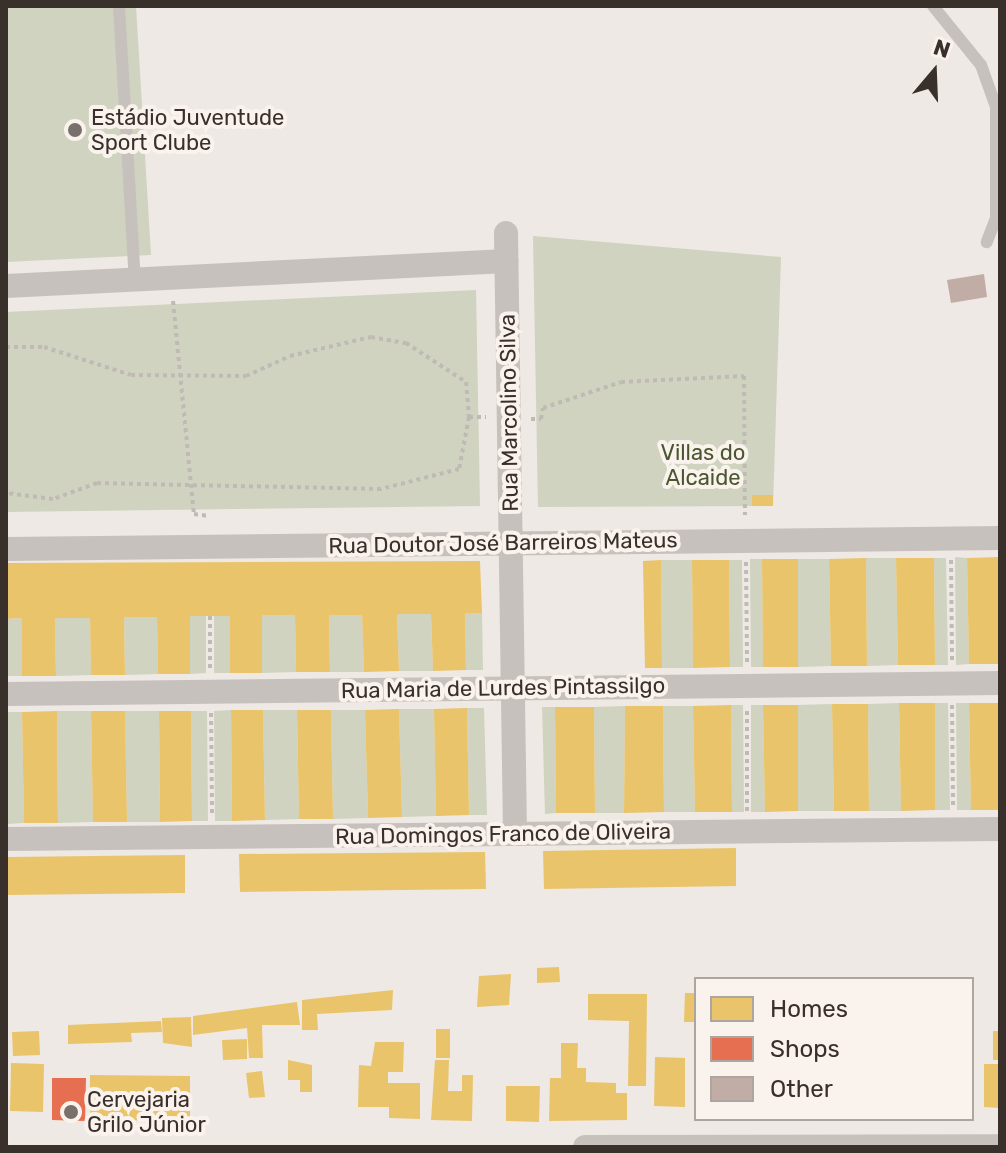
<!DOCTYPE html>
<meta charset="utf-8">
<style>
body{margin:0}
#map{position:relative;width:1006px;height:1153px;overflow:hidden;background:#eee9e4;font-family:Rubik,sans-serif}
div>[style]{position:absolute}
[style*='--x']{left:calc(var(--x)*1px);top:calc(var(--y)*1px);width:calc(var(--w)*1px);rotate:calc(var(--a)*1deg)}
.green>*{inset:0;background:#d0d3bf}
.homes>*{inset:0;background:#e9c46a}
.shops>*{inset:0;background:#e76f51}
.building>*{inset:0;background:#c1ada6}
.path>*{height:4px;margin-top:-2px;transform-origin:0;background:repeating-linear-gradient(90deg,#c0bab5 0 4px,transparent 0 8px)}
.service>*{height:12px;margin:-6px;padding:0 6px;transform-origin:6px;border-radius:6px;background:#c7c1bd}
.minor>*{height:24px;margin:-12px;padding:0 12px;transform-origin:12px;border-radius:12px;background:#c7c1bd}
.dots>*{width:22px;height:22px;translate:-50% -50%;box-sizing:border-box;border:4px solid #faf3ed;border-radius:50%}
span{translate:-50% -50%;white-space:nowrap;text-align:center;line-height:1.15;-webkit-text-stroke:8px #faf3ed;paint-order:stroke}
.poi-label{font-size:22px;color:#392f2b}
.left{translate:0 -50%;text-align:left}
.street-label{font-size:22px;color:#392f2b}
.park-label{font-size:22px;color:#4a562f}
.frame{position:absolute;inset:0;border:8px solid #392f2b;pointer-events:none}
.legend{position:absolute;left:694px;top:977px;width:280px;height:144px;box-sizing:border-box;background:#faf3ed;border:2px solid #ada59f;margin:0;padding:10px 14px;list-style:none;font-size:24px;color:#392f2b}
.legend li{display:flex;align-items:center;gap:16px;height:40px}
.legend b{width:40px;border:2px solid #ada59f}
.north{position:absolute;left:894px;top:32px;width:80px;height:80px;-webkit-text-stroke:6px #faf3ed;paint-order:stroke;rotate:19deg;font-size:22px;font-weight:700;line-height:32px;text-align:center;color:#392f2b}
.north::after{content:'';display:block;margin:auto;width:28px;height:36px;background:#392f2b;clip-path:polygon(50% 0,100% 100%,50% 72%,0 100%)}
</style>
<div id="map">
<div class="green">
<i style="clip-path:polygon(6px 6px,136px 6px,151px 255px,6px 262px)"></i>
<i style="clip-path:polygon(533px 236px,781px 257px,773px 506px,538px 507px)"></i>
<i style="clip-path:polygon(476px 290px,480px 506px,6px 512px,6px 312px)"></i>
<i style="clip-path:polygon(955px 557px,967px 558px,969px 664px,956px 665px)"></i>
<i style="clip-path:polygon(866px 558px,896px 558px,898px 665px,867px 666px)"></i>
<i style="clip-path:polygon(934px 558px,946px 558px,948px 665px,935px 665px)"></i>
<i style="clip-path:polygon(750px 559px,762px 559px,763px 667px,751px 667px)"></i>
<i style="clip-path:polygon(798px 559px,829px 559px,831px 666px,798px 667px)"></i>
<i style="clip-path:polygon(661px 560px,692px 560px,693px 668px,662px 668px)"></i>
<i style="clip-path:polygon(729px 560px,742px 560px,743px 667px,730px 667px)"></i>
<i style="clip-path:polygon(465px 613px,482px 613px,483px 670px,466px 670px)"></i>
<i style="clip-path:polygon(397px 614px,431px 614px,433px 671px,399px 671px)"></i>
<i style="clip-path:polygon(262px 615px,295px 615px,296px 672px,262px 673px)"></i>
<i style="clip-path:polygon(329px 615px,362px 615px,364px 672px,330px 672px)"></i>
<i style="clip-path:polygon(190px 616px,206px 616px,206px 673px,190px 674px)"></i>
<i style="clip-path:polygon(214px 616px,230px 616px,230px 673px,214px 673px)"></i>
<i style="clip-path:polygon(124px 617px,157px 617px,158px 674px,125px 675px)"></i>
<i style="clip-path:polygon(22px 618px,22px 676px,6px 676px,6px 619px)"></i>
<i style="clip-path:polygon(55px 618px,90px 618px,91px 675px,56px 676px)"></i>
<i style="clip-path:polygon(899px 703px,901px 811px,869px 811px,868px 704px)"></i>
<i style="clip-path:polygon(935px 703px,948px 703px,950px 810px,935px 810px)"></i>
<i style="clip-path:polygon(956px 703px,969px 703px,971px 810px,957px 810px)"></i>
<i style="clip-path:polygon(832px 704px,834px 811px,798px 811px,798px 705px)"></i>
<i style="clip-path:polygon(731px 705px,743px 705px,744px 812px,732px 812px)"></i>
<i style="clip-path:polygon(751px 705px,763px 705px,765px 812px,751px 812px)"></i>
<i style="clip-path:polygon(625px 706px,624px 813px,595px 813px,594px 707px)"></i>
<i style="clip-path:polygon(663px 706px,693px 706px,695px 812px,664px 812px)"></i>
<i style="clip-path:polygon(542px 707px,555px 707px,556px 813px,545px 814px)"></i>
<i style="clip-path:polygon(467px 708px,484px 708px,487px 815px,469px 815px)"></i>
<i style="clip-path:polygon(399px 709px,434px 709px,436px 816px,402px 817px)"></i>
<i style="clip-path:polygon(231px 710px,232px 821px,215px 821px,214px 711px)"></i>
<i style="clip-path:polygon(263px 710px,297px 710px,299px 819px,265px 820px)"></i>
<i style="clip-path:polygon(331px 710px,365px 710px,368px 818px,333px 819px)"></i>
<i style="clip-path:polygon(57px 711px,91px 711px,93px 822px,58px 823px)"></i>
<i style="clip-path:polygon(125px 711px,159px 711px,160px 822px,127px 822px)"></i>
<i style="clip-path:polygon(191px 711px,207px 711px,208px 821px,192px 821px)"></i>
<i style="clip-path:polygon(6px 712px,22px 712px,24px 823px,6px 824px)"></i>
</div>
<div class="homes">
<i style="clip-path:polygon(752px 495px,773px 495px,773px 506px,752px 506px)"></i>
<i style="clip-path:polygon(1000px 557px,1000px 664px,969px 664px,967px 558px)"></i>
<i style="clip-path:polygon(866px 558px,867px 666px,831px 666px,829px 559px)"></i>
<i style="clip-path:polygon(896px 558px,934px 558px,935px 665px,898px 665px)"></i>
<i style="clip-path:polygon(762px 559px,798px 559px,798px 667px,763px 667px)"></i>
<i style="clip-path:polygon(661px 560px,662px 668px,645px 668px,643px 561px)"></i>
<i style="clip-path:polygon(692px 560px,729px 560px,730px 667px,693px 668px)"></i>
<i style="clip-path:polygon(480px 561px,482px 613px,465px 613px,466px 670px,433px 671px,431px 614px,397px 614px,399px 671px,364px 672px,362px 615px,329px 615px,330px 672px,296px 672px,295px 615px,262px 615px,262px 673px,230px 673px,230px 616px,190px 616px,190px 674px,158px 674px,157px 617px,124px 617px,125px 675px,91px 675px,90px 618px,55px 618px,56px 676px,22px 676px,22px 618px,6px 619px,6px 563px)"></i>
<i style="clip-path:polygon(899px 703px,935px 703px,935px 810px,901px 811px)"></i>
<i style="clip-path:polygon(969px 703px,1000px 703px,1000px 810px,971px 810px)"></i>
<i style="clip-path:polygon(832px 704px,868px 704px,869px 811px,834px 811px)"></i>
<i style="clip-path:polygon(731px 705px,732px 812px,695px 812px,693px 706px)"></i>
<i style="clip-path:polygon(763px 705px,798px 705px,798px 811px,765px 812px)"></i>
<i style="clip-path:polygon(625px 706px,663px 706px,664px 812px,624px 813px)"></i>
<i style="clip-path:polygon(555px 707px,594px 707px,595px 813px,556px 813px)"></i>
<i style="clip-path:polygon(467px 708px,469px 815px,436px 816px,434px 709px)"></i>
<i style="clip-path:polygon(399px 709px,402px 817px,368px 818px,365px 710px)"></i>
<i style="clip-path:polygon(231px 710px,263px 710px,265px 820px,232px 821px)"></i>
<i style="clip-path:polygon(297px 710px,331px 710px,333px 819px,299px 819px)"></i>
<i style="clip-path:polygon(57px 711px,58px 823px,24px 823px,22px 712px)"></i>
<i style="clip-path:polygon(91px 711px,125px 711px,127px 822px,93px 822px)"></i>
<i style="clip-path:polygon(159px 711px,191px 711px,192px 821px,160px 822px)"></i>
<i style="clip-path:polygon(736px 848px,736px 886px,544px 889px,543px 851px)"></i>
<i style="clip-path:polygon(485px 852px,486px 889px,240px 892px,239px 854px)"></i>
<i style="clip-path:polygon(185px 855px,185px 893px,6px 895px,6px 857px)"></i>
<i style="clip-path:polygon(559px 967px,560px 982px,537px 983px,537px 968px)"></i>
<i style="clip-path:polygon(511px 974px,509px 1005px,477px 1007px,479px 976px)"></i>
<i style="clip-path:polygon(393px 990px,392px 1010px,317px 1014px,318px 1030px,302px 1030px,302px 1000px)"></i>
<i style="clip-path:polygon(685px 993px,696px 993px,696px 1022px,684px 1022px)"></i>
<i style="clip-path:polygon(588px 994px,647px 994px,646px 1086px,628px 1086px,629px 1021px,588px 1020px)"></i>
<i style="clip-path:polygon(297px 1002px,300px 1025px,262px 1025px,263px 1058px,249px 1058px,247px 1028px,193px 1035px,193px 1016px)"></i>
<i style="clip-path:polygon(191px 1017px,192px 1047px,163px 1043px,162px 1018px)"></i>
<i style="clip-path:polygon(161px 1021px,162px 1032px,131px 1033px,132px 1042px,68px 1044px,68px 1025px)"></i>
<i style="clip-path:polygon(436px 1029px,450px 1029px,450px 1058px,436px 1058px)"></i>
<i style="clip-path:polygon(39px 1031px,40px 1055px,13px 1056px,12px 1032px)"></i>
<i style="clip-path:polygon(993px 1031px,1000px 1031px,1000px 1060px,993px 1060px)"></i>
<i style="clip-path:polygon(247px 1039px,247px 1059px,223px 1060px,222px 1040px)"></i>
<i style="clip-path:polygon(375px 1042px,404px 1042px,403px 1072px,388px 1072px,388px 1083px,420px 1083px,420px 1119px,389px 1118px,389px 1107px,358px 1107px,359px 1065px,371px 1066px)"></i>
<i style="clip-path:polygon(561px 1043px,578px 1043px,577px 1068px,586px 1068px,586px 1082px,616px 1083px,616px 1093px,627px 1093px,627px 1120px,549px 1121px,550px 1078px,561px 1078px)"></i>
<i style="clip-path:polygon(655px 1057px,685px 1058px,685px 1107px,654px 1106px)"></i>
<i style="clip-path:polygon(288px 1060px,312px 1065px,312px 1092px,300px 1092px,300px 1080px,288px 1080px)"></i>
<i style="clip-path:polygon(435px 1060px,449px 1060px,448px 1091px,462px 1091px,462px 1075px,473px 1075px,472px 1121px,431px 1120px)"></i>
<i style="clip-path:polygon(11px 1063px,44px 1064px,43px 1112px,10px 1111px)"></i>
<i style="clip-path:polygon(984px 1064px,1000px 1064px,1000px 1108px,984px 1107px)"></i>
<i style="clip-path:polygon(262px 1071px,265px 1097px,249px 1098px,246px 1073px)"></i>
<i style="clip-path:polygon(90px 1075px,190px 1076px,190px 1121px,90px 1120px)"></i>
<i style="clip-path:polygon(506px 1086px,540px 1086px,539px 1122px,506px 1121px)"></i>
</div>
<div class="shops">
<i style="clip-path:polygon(52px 1078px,86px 1078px,85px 1121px,52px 1120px)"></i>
</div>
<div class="building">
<i style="clip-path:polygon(984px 274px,987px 297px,951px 303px,947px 280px)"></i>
</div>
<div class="path">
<i style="--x:173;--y:301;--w:214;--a:84.4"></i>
<i style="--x:194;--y:514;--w:15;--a:8"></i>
<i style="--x:6;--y:347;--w:38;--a:0"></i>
<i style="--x:44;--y:347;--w:91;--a:17.8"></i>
<i style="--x:131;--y:375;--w:115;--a:0.5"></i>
<i style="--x:246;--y:376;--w:48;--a:-24.4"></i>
<i style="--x:290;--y:356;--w:83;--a:-13.2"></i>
<i style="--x:371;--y:337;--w:36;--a:10"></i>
<i style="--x:406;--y:343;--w:72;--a:33"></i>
<i style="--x:466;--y:382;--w:35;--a:85"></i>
<i style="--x:469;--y:417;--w:53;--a:100.9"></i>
<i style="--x:459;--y:469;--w:81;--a:165.6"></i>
<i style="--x:381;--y:489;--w:284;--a:-178.8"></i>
<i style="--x:97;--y:483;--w:47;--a:160"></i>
<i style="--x:53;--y:499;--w:47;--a:-172.7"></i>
<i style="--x:469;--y:417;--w:17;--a:0"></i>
<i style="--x:531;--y:419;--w:10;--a:0"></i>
<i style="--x:541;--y:419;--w:11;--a:-80"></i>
<i style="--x:543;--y:408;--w:82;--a:-18.4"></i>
<i style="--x:621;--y:382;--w:123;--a:-2.8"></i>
<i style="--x:744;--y:376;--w:139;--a:89.6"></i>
<i style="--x:951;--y:560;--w:103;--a:89.4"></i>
<i style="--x:746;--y:562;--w:103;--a:89.4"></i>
<i style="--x:210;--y:616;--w:54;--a:90"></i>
<i style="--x:952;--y:705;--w:103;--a:89.4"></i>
<i style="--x:211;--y:713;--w:103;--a:89.4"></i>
<i style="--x:747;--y:811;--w:103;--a:-90"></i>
</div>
<div class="service">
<i style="--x:119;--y:6;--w:274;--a:86.7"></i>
<i style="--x:933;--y:6;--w:76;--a:50.9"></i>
<i style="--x:981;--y:65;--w:45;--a:70.3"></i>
<i style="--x:996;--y:107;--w:111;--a:90"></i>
<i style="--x:996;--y:218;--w:26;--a:111"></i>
</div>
<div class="minor">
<i style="--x:506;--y:233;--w:601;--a:89.14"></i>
<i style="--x:6;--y:286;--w:501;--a:-2.86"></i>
<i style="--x:6;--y:549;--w:994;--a:-0.63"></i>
<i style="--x:6;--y:694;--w:994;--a:-0.63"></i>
<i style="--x:6;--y:839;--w:994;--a:-0.58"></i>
<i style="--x:585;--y:1147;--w:415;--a:-0.1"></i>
</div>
<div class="dots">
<i style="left:75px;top:130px;background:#78706c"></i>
<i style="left:71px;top:1112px;background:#78706c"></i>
</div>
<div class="poi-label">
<span class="left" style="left:91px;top:130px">Estádio Juventude<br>Sport Clube</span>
<span class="left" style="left:87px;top:1112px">Cervejaria<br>Grilo Júnior</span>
</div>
<div class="street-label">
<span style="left:509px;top:413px;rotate:-91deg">Rua Marcolino Silva</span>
<span style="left:503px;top:543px;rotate:-1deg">Rua Doutor José Barreiros Mateus</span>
<span style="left:503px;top:688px;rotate:-1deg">Rua Maria de Lurdes Pintassilgo</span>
<span style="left:503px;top:834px;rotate:-1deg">Rua Domingos Franco de Oliveira</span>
</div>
<div class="park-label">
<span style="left:703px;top:465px">Villas do<br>Alcaide</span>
</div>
<div class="frame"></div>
<ul class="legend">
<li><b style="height:22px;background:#e9c46a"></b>Homes</li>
<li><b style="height:22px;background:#e76f51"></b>Shops</li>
<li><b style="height:22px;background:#c1ada6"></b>Other</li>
</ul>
<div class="north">N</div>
</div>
